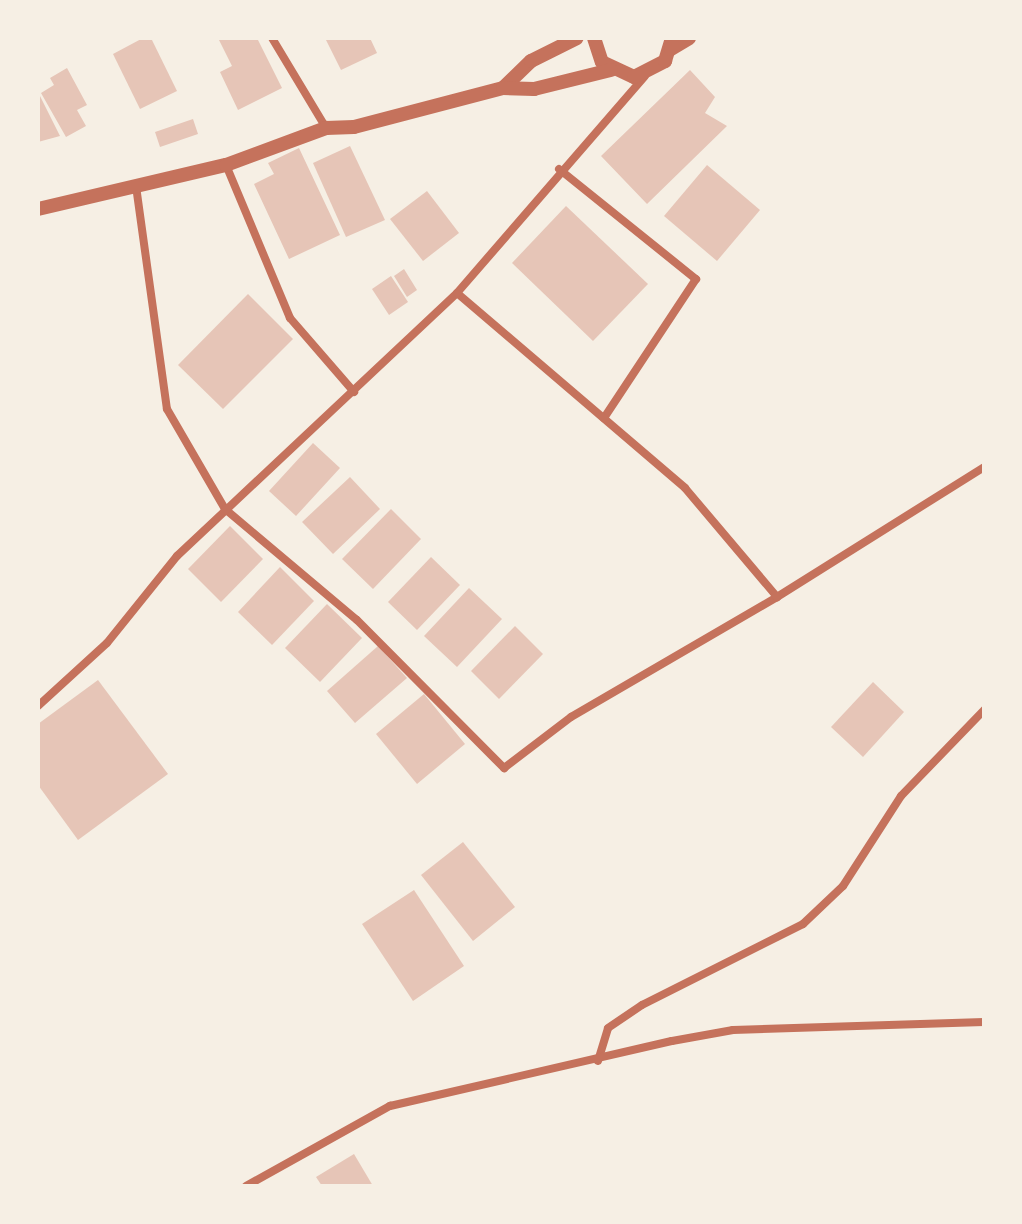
<!DOCTYPE html>
<style>
body{margin:0}
#map{position:relative;width:1022px;height:1224px;overflow:hidden;background:#f6efe4;font-family:Poppins,sans-serif}
div>[style]{position:absolute}
[style*='--x']{left:calc(var(--x)*1px);top:calc(var(--y)*1px);width:calc(var(--w)*1px);rotate:calc(var(--a)*1deg)}
.building>*{inset:0;background:#e6c5b7}
.minor>*{height:8px;margin:-4px;padding:0 4px;transform-origin:4px;border-radius:4px;background:#c5725c}
.tertiary>*{height:14px;margin:-7px;padding:0 7px;transform-origin:7px;border-radius:7px;background:#c5725c}
span{translate:-50% -50%;white-space:nowrap;text-align:center;line-height:1.15;-webkit-text-stroke:6px #f6efe4;paint-order:stroke}
.frame{position:absolute;inset:0;border:40px solid #f6efe4;pointer-events:none}
</style>
<div id="map">
<div class="building">
<i style="clip-path:polygon(143px 38px,151px 38px,177px 91px,140px 109px,113px 54px)"></i>
<i style="clip-path:polygon(218px 38px,257px 38px,282px 88px,238px 110px,220px 72px,232px 66px)"></i>
<i style="clip-path:polygon(325px 38px,370px 38px,377px 53px,341px 70px)"></i>
<i style="clip-path:polygon(67px 68px,87px 105px,77px 110px,86px 126px,66px 137px,41px 93px,54px 85px,50px 78px)"></i>
<i style="clip-path:polygon(690px 70px,715px 97px,705px 113px,727px 126px,647px 204px,601px 156px)"></i>
<i style="clip-path:polygon(38px 92px,60px 136px,38px 142px)"></i>
<i style="clip-path:polygon(193px 119px,198px 134px,160px 147px,155px 132px)"></i>
<i style="clip-path:polygon(350px 146px,385px 220px,346px 237px,313px 163px)"></i>
<i style="clip-path:polygon(299px 148px,340px 235px,289px 259px,254px 184px,274px 174px,268px 163px)"></i>
<i style="clip-path:polygon(707px 165px,760px 210px,717px 261px,664px 216px)"></i>
<i style="clip-path:polygon(427px 191px,459px 233px,423px 261px,390px 219px)"></i>
<i style="clip-path:polygon(566px 206px,648px 284px,593px 341px,512px 263px)"></i>
<i style="clip-path:polygon(404px 269px,417px 290px,407px 297px,394px 276px)"></i>
<i style="clip-path:polygon(391px 276px,408px 302px,389px 315px,372px 289px)"></i>
<i style="clip-path:polygon(248px 294px,293px 339px,223px 409px,178px 365px)"></i>
<i style="clip-path:polygon(313px 443px,340px 468px,296px 516px,269px 491px)"></i>
<i style="clip-path:polygon(350px 477px,380px 509px,333px 554px,302px 522px)"></i>
<i style="clip-path:polygon(391px 509px,421px 539px,373px 589px,342px 559px)"></i>
<i style="clip-path:polygon(230px 526px,263px 559px,221px 602px,188px 569px)"></i>
<i style="clip-path:polygon(431px 557px,460px 585px,417px 630px,388px 602px)"></i>
<i style="clip-path:polygon(280px 567px,314px 601px,272px 645px,238px 612px)"></i>
<i style="clip-path:polygon(469px 588px,502px 619px,457px 667px,424px 636px)"></i>
<i style="clip-path:polygon(327px 604px,362px 638px,320px 682px,285px 648px)"></i>
<i style="clip-path:polygon(515px 626px,543px 654px,499px 699px,471px 671px)"></i>
<i style="clip-path:polygon(378px 646px,407px 678px,355px 723px,327px 691px)"></i>
<i style="clip-path:polygon(98px 680px,168px 774px,78px 840px,38px 785px,38px 724px)"></i>
<i style="clip-path:polygon(873px 682px,904px 712px,863px 757px,831px 727px)"></i>
<i style="clip-path:polygon(424px 694px,465px 744px,417px 784px,376px 734px)"></i>
<i style="clip-path:polygon(463px 842px,515px 907px,473px 941px,421px 875px)"></i>
<i style="clip-path:polygon(414px 890px,464px 966px,413px 1001px,362px 924px)"></i>
<i style="clip-path:polygon(354px 1154px,373px 1186px,322px 1186px,316px 1177px)"></i>
</div>
<div class="minor">
<i style="--x:272;--y:38;--w:105;--a:59"></i>
<i style="--x:226;--y:165;--w:166;--a:67.3"></i>
<i style="--x:290;--y:318;--w:98;--a:49.1"></i>
<i style="--x:559;--y:169;--w:176;--a:38.8"></i>
<i style="--x:696;--y:279;--w:167;--a:123.5"></i>
<i style="--x:136;--y:186;--w:225;--a:82.1"></i>
<i style="--x:167;--y:409;--w:116;--a:59.9"></i>
<i style="--x:225;--y:509;--w:172;--a:40.1"></i>
<i style="--x:357;--y:620;--w:209;--a:45.2"></i>
<i style="--x:504;--y:768;--w:84;--a:-37.3"></i>
<i style="--x:571;--y:717;--w:238;--a:-30.2"></i>
<i style="--x:777;--y:597;--w:244;--a:-32.1"></i>
<i style="--x:457;--y:293;--w:300;--a:40.5"></i>
<i style="--x:685;--y:488;--w:143;--a:49.8"></i>
<i style="--x:38;--y:706;--w:93;--a:-42.4"></i>
<i style="--x:107;--y:643;--w:112;--a:-51.2"></i>
<i style="--x:177;--y:556;--w:384;--a:-43.2"></i>
<i style="--x:457;--y:293;--w:287;--a:-49.1"></i>
<i style="--x:598;--y:1061;--w:34;--a:-73"></i>
<i style="--x:608;--y:1028;--w:41;--a:-34.1"></i>
<i style="--x:642;--y:1005;--w:180;--a:-26.7"></i>
<i style="--x:803;--y:924;--w:55;--a:-43.5"></i>
<i style="--x:843;--y:886;--w:107;--a:-57.2"></i>
<i style="--x:901;--y:796;--w:120;--a:-46"></i>
<i style="--x:246;--y:1186;--w:165;--a:-29.1"></i>
<i style="--x:390;--y:1106;--w:289;--a:-13"></i>
<i style="--x:672;--y:1041;--w:62;--a:-10.2"></i>
<i style="--x:733;--y:1030;--w:251;--a:-1.8"></i>
</div>
<div class="tertiary">
<i style="--x:594;--y:38;--w:25;--a:72"></i>
<i style="--x:602;--y:62;--w:35;--a:25"></i>
<i style="--x:634;--y:77;--w:35;--a:-27"></i>
<i style="--x:665;--y:61;--w:24;--a:-73"></i>
<i style="--x:671;--y:49;--w:21;--a:-31"></i>
<i style="--x:503;--y:88;--w:39;--a:-44"></i>
<i style="--x:531;--y:61;--w:51;--a:-26.6"></i>
<i style="--x:38;--y:209;--w:193;--a:-13.2"></i>
<i style="--x:226;--y:165;--w:107;--a:-20.3"></i>
<i style="--x:326;--y:128;--w:28;--a:-2"></i>
<i style="--x:354;--y:127;--w:154;--a:-14.7"></i>
<i style="--x:503;--y:88;--w:31;--a:2"></i>
<i style="--x:534;--y:89;--w:79;--a:-13.9"></i>
</div>
<div class="frame"></div>
</div>
